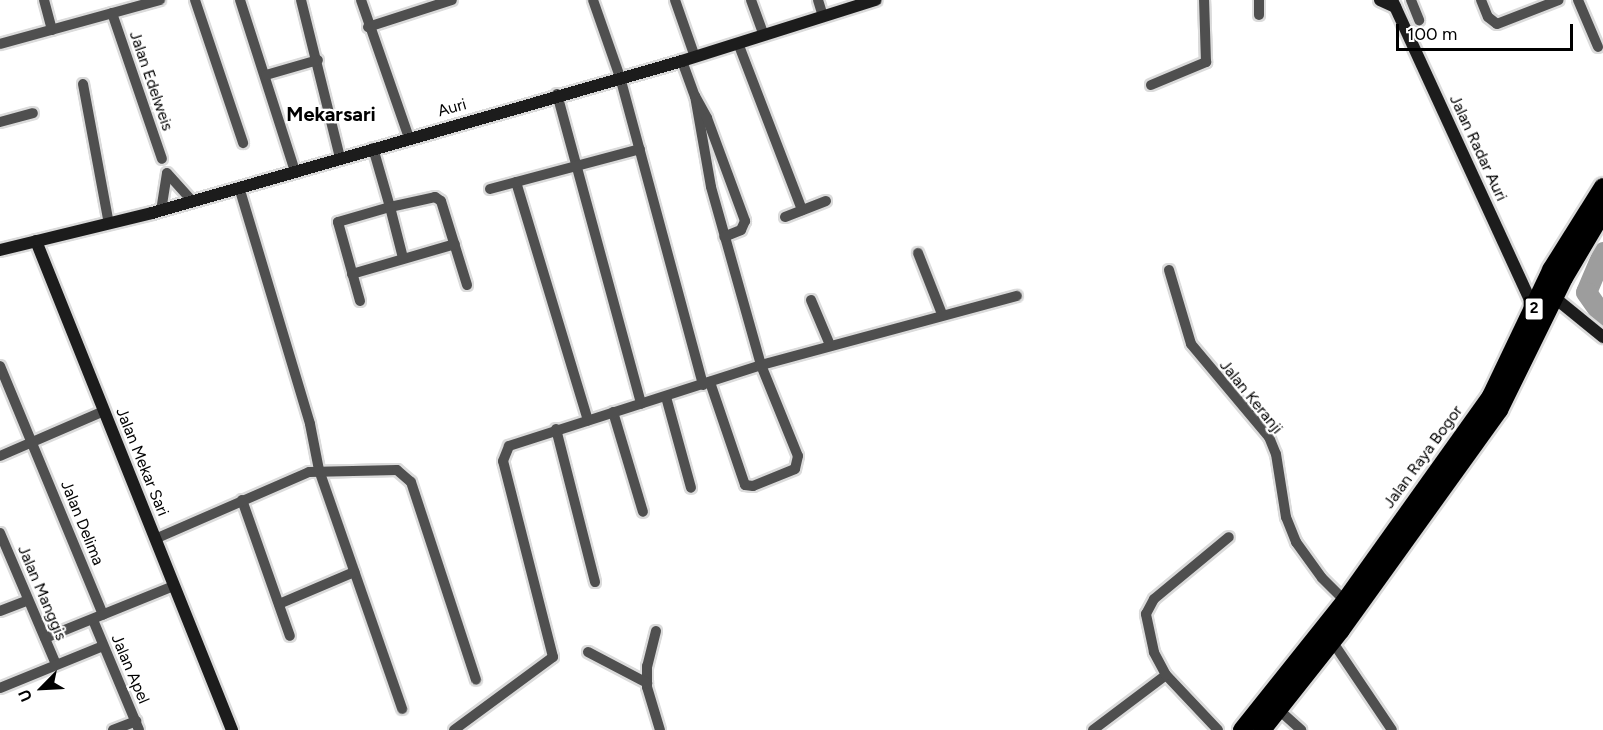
<!DOCTYPE html>
<style>
body{margin:0}
#map{position:relative;width:1603px;height:730px;overflow:hidden;background:#fff;font-family:Figtree,sans-serif}
div>[style]{position:absolute}
[style*='--x']{left:calc(var(--x)*1px);top:calc(var(--y)*1px);width:calc(var(--w)*1px);rotate:calc(var(--a)*1deg)}
.river>*{height:21px;margin:-10.5px;padding:0 10.5px;transform-origin:10.5px;border-radius:10.5px;background:#9d9d9d}
.roads{filter:drop-shadow(2px 0 #dbdbdb) drop-shadow(-2px 0 #dbdbdb) drop-shadow(0 2px #dbdbdb) drop-shadow(0 -2px #dbdbdb)}
.street>*{height:10px;margin:-5px;padding:0 5px;transform-origin:5px;border-radius:5px;background:#4f4f4f}
.secondary>*{height:12px;margin:-6px;padding:0 6px;transform-origin:6px;border-radius:6px;background:#1c1c1c}
.highway>*{height:18px;margin:-9px;padding:0 9px;transform-origin:9px;border-radius:9px;background:#000}
span{translate:-50% -50%;white-space:nowrap;text-align:center;line-height:1.15;-webkit-text-stroke:4.5px #fff;paint-order:stroke}
.shield-label span{padding:2px 4px;background:#fff;border:2px solid;border-radius:4px;-webkit-text-stroke-width:0}
.shield-label{font-size:15px;color:#000;font-weight:700}
.street-label{font-size:16px;color:#000}
.quarter-label{font-size:20px;color:#000;font-weight:700}
.north{position:absolute;left:12px;top:658px;width:60px;height:60px;-webkit-text-stroke:4px #fff;paint-order:stroke;rotate:246deg;font-size:16px;font-weight:700;line-height:24px;text-align:center;color:#000}
.north::after{content:'';display:block;margin:auto;width:21px;height:27px;background:#000;clip-path:polygon(50% 0,100% 100%,50% 72%,0 100%)}
.scale{position:absolute;left:1396px;top:24px;width:177px;height:27px;box-sizing:border-box;border:3px solid #000;border-top:0;padding-left:8px;font-size:18px;line-height:21px;white-space:nowrap;color:#000;-webkit-text-stroke:4px #fff;paint-order:stroke}
</style>
<div id="map">
<div class="river">
<i style="--x:1603;--y:252;--w:43;--a:113"></i>
<i style="--x:1586;--y:292;--w:29;--a:55"></i>
</div>
<div class="roads">
<div class="street">
<i style="--x:44;--y:0;--w:31;--a:75"></i>
<i style="--x:195;--y:0;--w:151;--a:71.4"></i>
<i style="--x:240;--y:0;--w:180;--a:72.2"></i>
<i style="--x:301;--y:0;--w:163;--a:76.1"></i>
<i style="--x:361;--y:0;--w:146;--a:70.8"></i>
<i style="--x:593;--y:0;--w:82;--a:70.7"></i>
<i style="--x:620;--y:77;--w:319;--a:74.9"></i>
<i style="--x:675;--y:0;--w:60;--a:70.7"></i>
<i style="--x:751;--y:0;--w:37;--a:70"></i>
<i style="--x:818;--y:0;--w:17;--a:73"></i>
<i style="--x:1411;--y:0;--w:22;--a:68"></i>
<i style="--x:1481;--y:0;--w:18;--a:68"></i>
<i style="--x:1488;--y:17;--w:11;--a:38"></i>
<i style="--x:1497;--y:24;--w:66;--a:-21.2"></i>
<i style="--x:1578;--y:0;--w:51;--a:66.9"></i>
<i style="--x:112;--y:13;--w:154;--a:71.1"></i>
<i style="--x:1259;--y:15;--w:15;--a:-90"></i>
<i style="--x:368;--y:27;--w:88;--a:-17.8"></i>
<i style="--x:738;--y:43;--w:179;--a:69"></i>
<i style="--x:0;--y:44;--w:166;--a:-15.4"></i>
<i style="--x:682;--y:61;--w:37;--a:70"></i>
<i style="--x:695;--y:96;--w:92;--a:80"></i>
<i style="--x:711;--y:187;--w:185;--a:74.3"></i>
<i style="--x:761;--y:365;--w:98;--a:67.9"></i>
<i style="--x:798;--y:456;--w:13;--a:103"></i>
<i style="--x:795;--y:469;--w:45;--a:158"></i>
<i style="--x:753;--y:486;--w:8;--a:-173"></i>
<i style="--x:745;--y:485;--w:109;--a:-108.8"></i>
<i style="--x:266;--y:75;--w:54;--a:-16.1"></i>
<i style="--x:83;--y:84;--w:142;--a:79.5"></i>
<i style="--x:1151;--y:85;--w:60;--a:-22.7"></i>
<i style="--x:1206;--y:62;--w:62;--a:-91.8"></i>
<i style="--x:557;--y:94;--w:321;--a:74.8"></i>
<i style="--x:695;--y:96;--w:25;--a:61"></i>
<i style="--x:707;--y:118;--w:110;--a:69.7"></i>
<i style="--x:745;--y:221;--w:10;--a:114"></i>
<i style="--x:741;--y:230;--w:18;--a:158"></i>
<i style="--x:0;--y:122;--w:34;--a:-15"></i>
<i style="--x:373;--y:148;--w:61;--a:73.9"></i>
<i style="--x:390;--y:207;--w:46;--a:-12.5"></i>
<i style="--x:435;--y:197;--w:7;--a:34"></i>
<i style="--x:441;--y:201;--w:88;--a:72.8"></i>
<i style="--x:167;--y:173;--w:38;--a:48"></i>
<i style="--x:516;--y:182;--w:249;--a:73.2"></i>
<i style="--x:239;--y:187;--w:247;--a:73.3"></i>
<i style="--x:310;--y:424;--w:47;--a:78.9"></i>
<i style="--x:319;--y:470;--w:253;--a:70.8"></i>
<i style="--x:490;--y:189;--w:155;--a:-14.9"></i>
<i style="--x:161;--y:211;--w:38;--a:-81"></i>
<i style="--x:785;--y:217;--w:44;--a:-21.3"></i>
<i style="--x:918;--y:253;--w:66;--a:68.5"></i>
<i style="--x:1169;--y:270;--w:77;--a:73.4"></i>
<i style="--x:1191;--y:344;--w:121;--a:50"></i>
<i style="--x:1269;--y:437;--w:18;--a:68"></i>
<i style="--x:1276;--y:454;--w:64;--a:81"></i>
<i style="--x:1286;--y:517;--w:27;--a:68"></i>
<i style="--x:1296;--y:542;--w:44;--a:54.2"></i>
<i style="--x:1322;--y:578;--w:33;--a:45"></i>
<i style="--x:352;--y:274;--w:107;--a:-16.2"></i>
<i style="--x:811;--y:300;--w:49;--a:67.1"></i>
<i style="--x:360;--y:301;--w:82;--a:-105.6"></i>
<i style="--x:338;--y:222;--w:54;--a:-16.1"></i>
<i style="--x:390;--y:207;--w:53;--a:75.7"></i>
<i style="--x:0;--y:366;--w:269;--a:67.5"></i>
<i style="--x:666;--y:397;--w:94;--a:74.6"></i>
<i style="--x:613;--y:412;--w:104;--a:73.3"></i>
<i style="--x:556;--y:429;--w:158;--a:75.7"></i>
<i style="--x:0;--y:456;--w:113;--a:-23.4"></i>
<i style="--x:242;--y:500;--w:144;--a:70.6"></i>
<i style="--x:0;--y:533;--w:142;--a:66.9"></i>
<i style="--x:155;--y:539;--w:168;--a:-23.5"></i>
<i style="--x:309;--y:472;--w:88;--a:-1.3"></i>
<i style="--x:397;--y:470;--w:18;--a:41"></i>
<i style="--x:411;--y:482;--w:208;--a:71.8"></i>
<i style="--x:279;--y:604;--w:82;--a:-23.1"></i>
<i style="--x:0;--y:611;--w:30;--a:-21"></i>
<i style="--x:93;--y:620;--w:119;--a:67.3"></i>
<i style="--x:656;--y:631;--w:36;--a:104"></i>
<i style="--x:647;--y:666;--w:21;--a:90"></i>
<i style="--x:647;--y:687;--w:45;--a:73.2"></i>
<i style="--x:45;--y:638;--w:139;--a:-22"></i>
<i style="--x:1332;--y:641;--w:107;--a:56"></i>
<i style="--x:588;--y:652;--w:67;--a:27.7"></i>
<i style="--x:0;--y:688;--w:111;--a:-22.2"></i>
<i style="--x:1279;--y:710;--w:30;--a:42"></i>
<i style="--x:113;--y:730;--w:25;--a:-21"></i>
<i style="--x:454;--y:730;--w:123;--a:-36.4"></i>
<i style="--x:553;--y:657;--w:202;--a:-104.3"></i>
<i style="--x:503;--y:461;--w:16;--a:-68"></i>
<i style="--x:509;--y:446;--w:265;--a:-17.8"></i>
<i style="--x:761;--y:365;--w:265;--a:-15.1"></i>
<i style="--x:1093;--y:730;--w:91;--a:-37"></i>
<i style="--x:1218;--y:730;--w:76;--a:-133.4"></i>
<i style="--x:1166;--y:675;--w:26;--a:-118"></i>
<i style="--x:1154;--y:652;--w:39;--a:-102"></i>
<i style="--x:1146;--y:614;--w:17;--a:-62"></i>
<i style="--x:1154;--y:599;--w:97;--a:-39.6"></i>
</div>
<div class="secondary">
<i style="--x:1380;--y:0;--w:17;--a:25"></i>
<i style="--x:1392;--y:0;--w:340;--a:65.3"></i>
<i style="--x:36;--y:241;--w:527;--a:68.16"></i>
<i style="--x:0;--y:250;--w:156;--a:-13.7"></i>
<i style="--x:152;--y:213;--w:551;--a:-16"></i>
<i style="--x:682;--y:61;--w:203;--a:-17.5"></i>
<i style="--x:1555;--y:298;--w:62;--a:39.1"></i>
</div>
<div class="highway">
<i style="--x:1242;--y:730;--w:165;--a:-51.4"></i>
<i style="--x:1345;--y:601;--w:252;--a:-54.5"></i>
<i style="--x:1491;--y:396;--w:140;--a:-64.5"></i>
<i style="--x:1551;--y:270;--w:98;--a:-57.9"></i>
<i style="--x:1262;--y:730;--w:127;--a:-51.7"></i>
<i style="--x:1341;--y:630;--w:271;--a:-54.3"></i>
<i style="--x:1499;--y:410;--w:147;--a:-63.8"></i>
<i style="--x:1564;--y:278;--w:77;--a:-59.4"></i>
</div>
</div>
<div class="shield-label">
<span style="left:1534px;top:309px">2</span>
</div>
<div class="street-label">
<span style="left:151px;top:81px;rotate:71deg">Jalan Edelweis</span>
<span style="left:452px;top:108px;rotate:-16deg">Auri</span>
<span style="left:1478px;top:148px;rotate:65deg">Jalan Radar Auri</span>
<span style="left:1251px;top:397px;rotate:51deg">Jalan Keranji</span>
<span style="left:1423px;top:457px;rotate:-54deg">Jalan Raya Bogor</span>
<span style="left:142px;top:462px;rotate:68deg">Jalan Mekar Sari</span>
<span style="left:82px;top:523px;rotate:68deg">Jalan Delima</span>
<span style="left:42px;top:593px;rotate:67deg">Jalan Manggis</span>
<span style="left:130px;top:669px;rotate:67deg">Jalan Apel</span>
</div>
<div class="quarter-label">
<span style="left:331px;top:114px">Mekarsari</span>
</div>
<div class="north">U</div>
<div class="scale">100 m</div>
</div>
